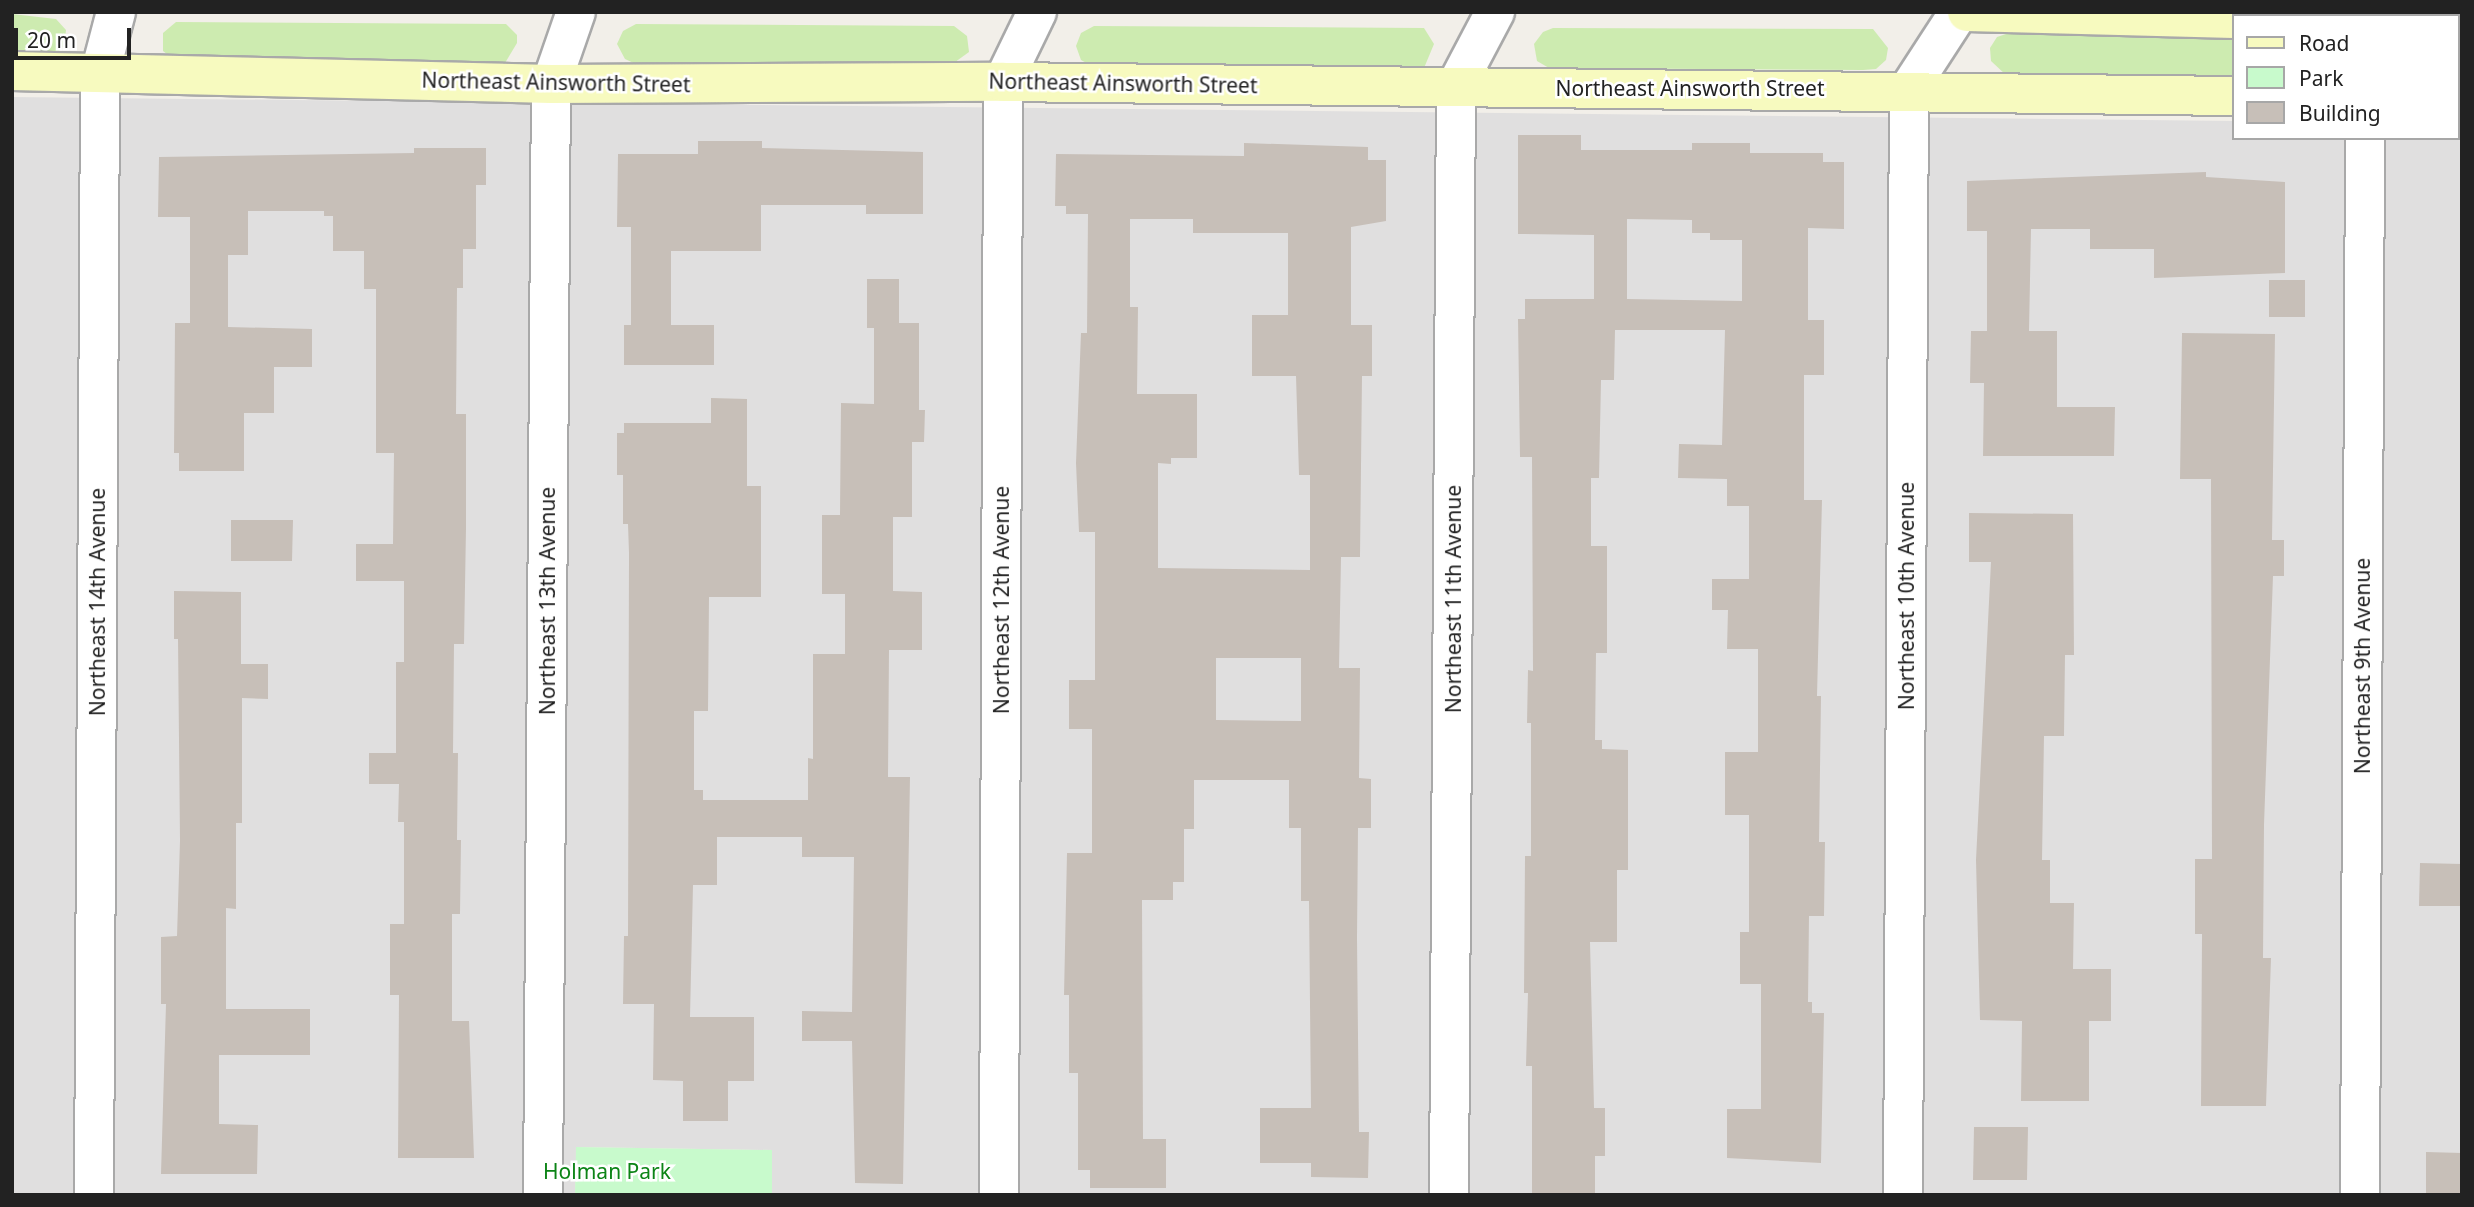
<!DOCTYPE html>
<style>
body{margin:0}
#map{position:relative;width:2474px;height:1207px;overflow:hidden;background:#f2efe9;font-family:"Noto Sans",sans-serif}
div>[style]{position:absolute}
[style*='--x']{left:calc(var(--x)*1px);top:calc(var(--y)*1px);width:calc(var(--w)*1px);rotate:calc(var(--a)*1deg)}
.residential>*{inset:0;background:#e0dfdf}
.grass>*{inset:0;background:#cdebb0}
.park>*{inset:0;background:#c8facc}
.building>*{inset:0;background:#c7bfb8}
.roads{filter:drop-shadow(2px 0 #a9a9a9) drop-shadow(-2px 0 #a9a9a9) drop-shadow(0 2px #a9a9a9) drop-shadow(0 -2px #a9a9a9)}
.street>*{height:38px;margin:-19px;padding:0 19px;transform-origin:19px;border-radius:19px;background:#fff}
.secondary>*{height:38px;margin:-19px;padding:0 19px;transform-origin:19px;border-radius:19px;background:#f7fabf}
span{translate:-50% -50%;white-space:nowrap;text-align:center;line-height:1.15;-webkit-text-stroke:5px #fff;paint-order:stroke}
.street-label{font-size:21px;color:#222}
.park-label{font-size:21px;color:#0c8416}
.frame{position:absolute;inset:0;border:14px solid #222;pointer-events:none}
.legend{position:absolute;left:2232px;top:14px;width:228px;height:126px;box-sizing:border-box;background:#fff;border:2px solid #a7a7a7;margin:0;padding:9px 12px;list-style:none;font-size:21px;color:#222}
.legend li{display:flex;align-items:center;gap:14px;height:35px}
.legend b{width:35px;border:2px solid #a7a7a7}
.scale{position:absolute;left:14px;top:28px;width:117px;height:32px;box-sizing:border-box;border:4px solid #222;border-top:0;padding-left:9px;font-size:21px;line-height:24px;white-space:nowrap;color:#222;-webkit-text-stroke:5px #fff;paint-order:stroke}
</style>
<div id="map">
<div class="residential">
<i style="clip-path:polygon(12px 97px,2234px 121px,2234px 138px,2458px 138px,2462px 123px,2462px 1195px,772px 1195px,772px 1150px,577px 1147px,575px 1195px,12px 1195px)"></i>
</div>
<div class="grass">
<i style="clip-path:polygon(12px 14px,56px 19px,66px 30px,64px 46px,56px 54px,12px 57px)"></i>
<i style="clip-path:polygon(176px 22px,506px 24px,517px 35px,517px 43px,505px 63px,176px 61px,163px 51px,163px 33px)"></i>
<i style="clip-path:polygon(636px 24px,954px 26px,967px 36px,969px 52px,951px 65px,640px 66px,625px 59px,617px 44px,623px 31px)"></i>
<i style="clip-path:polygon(1094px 26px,1424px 28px,1434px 44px,1424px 68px,1092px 66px,1081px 60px,1076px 46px,1081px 33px)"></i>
<i style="clip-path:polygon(1553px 28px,1873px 29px,1888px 48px,1886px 60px,1876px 69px,1863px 70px,1549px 68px,1537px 61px,1534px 44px,1543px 32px)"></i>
<i style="clip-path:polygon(2009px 33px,2234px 35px,2234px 78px,2006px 75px,1991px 61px,1990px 48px,1997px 37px)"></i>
</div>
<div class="park">
<i style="clip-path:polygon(576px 1147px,772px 1150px,772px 1195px,575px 1195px)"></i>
</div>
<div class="building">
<i style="clip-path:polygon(evenodd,1518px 135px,1581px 135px,1581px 150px,1692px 150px,1692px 143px,1750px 143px,1750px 153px,1823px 153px,1823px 162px,1844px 162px,1844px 229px,1808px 228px,1808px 320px,1824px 320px,1824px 375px,1804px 375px,1804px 500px,1822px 500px,1817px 696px,1821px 696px,1819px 842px,1825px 842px,1824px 916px,1809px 916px,1808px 1002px,1812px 1002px,1812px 1013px,1824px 1013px,1821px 1163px,1727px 1158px,1727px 1109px,1761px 1109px,1761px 984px,1740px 984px,1740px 932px,1749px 932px,1749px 815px,1725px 815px,1725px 752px,1758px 752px,1758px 649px,1727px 649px,1728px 610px,1712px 610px,1712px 579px,1749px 579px,1749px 506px,1727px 506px,1727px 479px,1678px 478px,1679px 444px,1722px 445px,1725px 330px,1615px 330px,1614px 380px,1601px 380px,1599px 478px,1591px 478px,1591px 546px,1607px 546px,1607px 653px,1596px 653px,1595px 740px,1602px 740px,1602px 749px,1628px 750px,1628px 870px,1617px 870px,1617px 942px,1590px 942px,1594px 1108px,1605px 1108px,1605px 1156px,1595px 1156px,1595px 1195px,1532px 1195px,1532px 1066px,1526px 1066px,1528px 993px,1524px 993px,1525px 856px,1531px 856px,1531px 723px,1527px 723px,1528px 670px,1533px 671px,1532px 457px,1520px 457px,1518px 319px,1525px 319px,1525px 299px,1594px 299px,1594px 235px,1518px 234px,1518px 135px,1627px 219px,1692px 220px,1692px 233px,1710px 233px,1710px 240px,1742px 240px,1742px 301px,1627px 299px,1627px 219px)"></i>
<i style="clip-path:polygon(698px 141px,762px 141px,762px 148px,923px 152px,923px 214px,866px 214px,866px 205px,761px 205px,761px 251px,671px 251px,671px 325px,714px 325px,714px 365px,624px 365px,624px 325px,631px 325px,631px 227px,617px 227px,618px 154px,698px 154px)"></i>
<i style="clip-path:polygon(evenodd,1244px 143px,1368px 147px,1368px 160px,1386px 160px,1386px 221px,1351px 227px,1351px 325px,1372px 325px,1372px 376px,1362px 376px,1360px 557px,1341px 557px,1339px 668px,1360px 668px,1359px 778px,1371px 779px,1371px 828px,1358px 828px,1357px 938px,1359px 1132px,1369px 1132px,1368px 1178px,1311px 1177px,1311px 1163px,1260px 1163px,1260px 1108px,1311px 1108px,1309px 901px,1301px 901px,1301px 828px,1289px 828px,1289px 780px,1194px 780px,1194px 829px,1184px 829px,1184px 882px,1173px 882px,1173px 900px,1142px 900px,1143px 1139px,1166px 1139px,1166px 1188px,1090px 1188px,1090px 1170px,1078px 1170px,1078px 1073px,1069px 1073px,1069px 995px,1064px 995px,1067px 853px,1092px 853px,1092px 729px,1069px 729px,1069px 680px,1095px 680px,1095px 532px,1079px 532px,1076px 463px,1081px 333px,1087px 333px,1088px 214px,1066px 214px,1066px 206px,1055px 206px,1056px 154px,1244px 156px,1244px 143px,1130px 219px,1193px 219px,1193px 233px,1288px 233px,1288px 315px,1252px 315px,1252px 376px,1296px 376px,1299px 475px,1310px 475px,1310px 570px,1158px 568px,1158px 463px,1171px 464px,1171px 458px,1197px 458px,1197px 394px,1137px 394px,1138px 307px,1130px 307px,1130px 219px,1244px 143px,1216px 658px,1301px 658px,1301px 721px,1216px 720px,1216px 658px)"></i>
<i style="clip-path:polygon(414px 148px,486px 148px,486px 185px,476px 185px,476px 249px,463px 249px,463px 288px,457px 288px,456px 414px,466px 414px,466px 528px,464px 644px,454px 644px,453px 753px,458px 753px,457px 840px,461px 840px,460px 914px,452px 914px,452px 1021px,469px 1021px,474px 1158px,398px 1158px,399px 995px,390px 995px,390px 924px,404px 924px,404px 822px,398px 822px,399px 784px,369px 784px,369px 753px,396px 753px,396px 662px,404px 662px,404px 581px,356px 581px,356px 544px,393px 544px,394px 453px,376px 453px,376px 289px,364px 289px,364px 251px,333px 251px,333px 216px,324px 216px,324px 211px,248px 211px,248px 255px,228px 255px,228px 327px,312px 329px,312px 367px,274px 367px,274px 413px,244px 413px,244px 471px,179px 471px,179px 453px,174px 453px,175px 323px,190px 323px,190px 217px,158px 217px,159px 157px,414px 153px)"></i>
<i style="clip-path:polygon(2206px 172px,2206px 177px,2285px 182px,2285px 273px,2154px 278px,2154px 249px,2090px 249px,2090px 229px,2031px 229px,2029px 331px,2057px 331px,2057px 407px,2115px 407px,2114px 456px,1983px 456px,1984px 383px,1970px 383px,1971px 331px,1987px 331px,1987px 231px,1967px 231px,1967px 181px)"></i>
<i style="clip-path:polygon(867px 279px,899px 279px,899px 323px,919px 323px,919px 410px,925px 410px,924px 442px,912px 442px,912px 517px,893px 517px,893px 591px,922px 592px,922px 650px,889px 650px,888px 777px,910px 777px,903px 1184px,855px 1183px,852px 1041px,802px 1041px,802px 1011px,852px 1012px,854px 857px,802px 857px,802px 837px,717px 837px,717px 885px,693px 885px,690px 1017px,754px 1017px,754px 1081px,728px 1081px,728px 1121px,683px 1121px,683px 1081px,653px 1080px,654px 1004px,623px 1004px,624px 936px,628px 936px,629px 553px,628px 524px,623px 524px,623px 475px,617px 475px,617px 433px,624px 433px,624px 423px,711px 423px,711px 398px,747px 399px,747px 486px,761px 486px,761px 597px,709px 597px,708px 711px,694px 711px,694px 790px,703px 790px,703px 800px,808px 800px,808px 758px,813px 759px,813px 654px,845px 654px,845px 594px,822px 594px,822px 515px,840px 515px,841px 403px,874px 404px,874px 328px,867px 328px)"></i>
<i style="clip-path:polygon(2269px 280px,2305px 280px,2305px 317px,2269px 317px)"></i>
<i style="clip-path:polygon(2182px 333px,2275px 334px,2272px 540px,2284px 540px,2284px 576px,2273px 576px,2264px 825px,2263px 958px,2271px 958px,2266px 1106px,2201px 1106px,2202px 934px,2195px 934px,2195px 859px,2212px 859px,2211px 479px,2180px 479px)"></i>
<i style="clip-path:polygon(1969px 513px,2073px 514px,2074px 655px,2065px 655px,2064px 736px,2044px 736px,2042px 860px,2050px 860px,2050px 903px,2074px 903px,2073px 969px,2111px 969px,2111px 1021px,2089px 1021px,2089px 1101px,2021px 1101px,2022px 1021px,1980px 1020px,1976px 860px,1991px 562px,1969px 562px)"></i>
<i style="clip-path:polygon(231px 520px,293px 520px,292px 561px,231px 561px)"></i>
<i style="clip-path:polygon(174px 591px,241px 592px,241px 664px,268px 664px,268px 699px,242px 698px,242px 823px,236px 823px,236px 909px,226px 908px,226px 1009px,310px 1009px,310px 1055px,219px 1055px,219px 1124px,258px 1125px,257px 1174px,161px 1174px,166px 1004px,161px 1004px,161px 937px,177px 936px,180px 841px,178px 639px,174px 639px)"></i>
<i style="clip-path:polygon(2420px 863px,2462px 864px,2462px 906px,2419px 906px)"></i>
<i style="clip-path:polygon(1974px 1127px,2028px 1127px,2027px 1180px,1973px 1180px)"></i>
<i style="clip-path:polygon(2426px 1152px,2462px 1153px,2462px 1195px,2426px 1195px)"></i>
</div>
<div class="roads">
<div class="street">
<i style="--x:2418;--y:12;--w:4;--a:90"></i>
<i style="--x:94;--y:1195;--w:1122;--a:-89.69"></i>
<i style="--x:100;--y:73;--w:63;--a:-75.3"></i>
<i style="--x:543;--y:1195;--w:1111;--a:-89.59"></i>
<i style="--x:551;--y:84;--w:76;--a:-70.9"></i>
<i style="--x:999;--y:1195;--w:1113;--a:-89.79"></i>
<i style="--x:1003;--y:82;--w:78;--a:-64.1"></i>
<i style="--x:1449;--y:1195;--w:1109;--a:-89.64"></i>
<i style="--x:1456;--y:86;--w:84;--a:-62.2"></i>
<i style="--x:1903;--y:1195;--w:1106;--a:-89.69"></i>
<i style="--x:1909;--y:89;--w:92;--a:-57"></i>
<i style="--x:2360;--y:1195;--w:1057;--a:-89.73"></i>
</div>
<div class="secondary">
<i style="--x:1967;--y:12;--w:267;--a:1.5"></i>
<i style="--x:2458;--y:24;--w:4;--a:0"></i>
<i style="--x:12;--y:71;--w:539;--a:1.38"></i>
<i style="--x:551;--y:84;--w:452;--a:-0.3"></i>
<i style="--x:1003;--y:82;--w:1231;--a:0.65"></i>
<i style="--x:2458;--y:100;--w:4;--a:0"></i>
</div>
</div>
<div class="street-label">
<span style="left:556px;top:82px;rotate:1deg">Northeast Ainsworth Street</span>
<span style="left:1123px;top:83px;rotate:1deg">Northeast Ainsworth Street</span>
<span style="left:1690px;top:88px">Northeast Ainsworth Street</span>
<span style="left:1906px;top:596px;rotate:-90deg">Northeast 10th Avenue</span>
<span style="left:1453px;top:599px;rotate:-90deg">Northeast 11th Avenue</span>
<span style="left:1001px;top:600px;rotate:-90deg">Northeast 12th Avenue</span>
<span style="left:547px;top:601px;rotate:-90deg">Northeast 13th Avenue</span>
<span style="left:97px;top:602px;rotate:-90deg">Northeast 14th Avenue</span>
<span style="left:2362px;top:666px;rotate:-90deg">Northeast 9th Avenue</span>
</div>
<div class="park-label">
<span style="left:607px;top:1171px">Holman Park</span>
</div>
<div class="frame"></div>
<ul class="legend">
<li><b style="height:9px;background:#f7fabf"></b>Road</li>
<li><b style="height:19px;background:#c8facc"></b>Park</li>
<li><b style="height:19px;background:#c7bfb8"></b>Building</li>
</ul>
<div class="scale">20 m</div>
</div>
